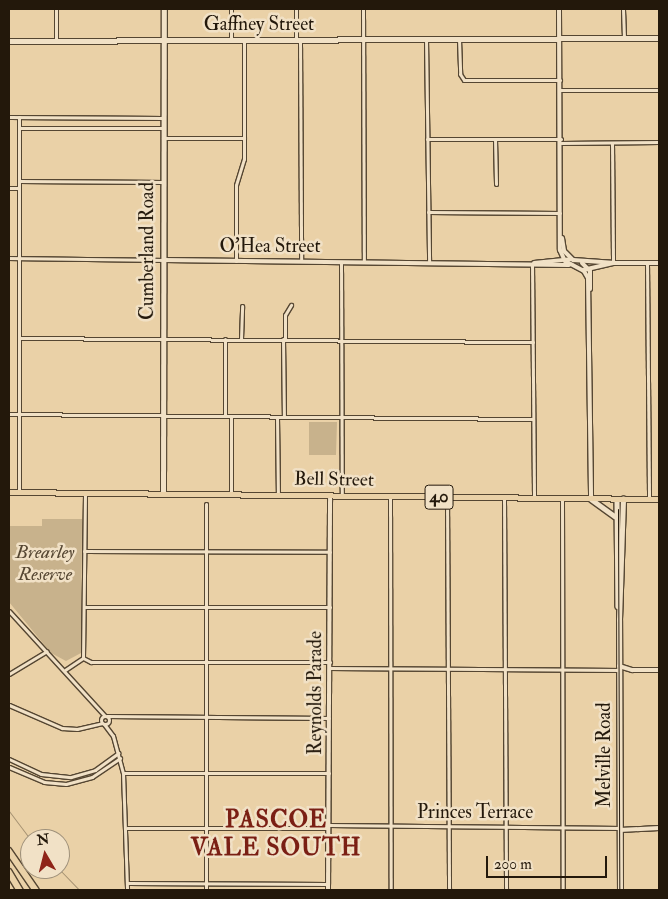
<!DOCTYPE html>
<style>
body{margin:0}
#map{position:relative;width:668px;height:899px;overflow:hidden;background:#ead1a7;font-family:"IM FELL Double Pica",serif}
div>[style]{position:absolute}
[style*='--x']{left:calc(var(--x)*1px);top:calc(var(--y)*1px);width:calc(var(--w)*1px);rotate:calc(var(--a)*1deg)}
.green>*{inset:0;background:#c8b28c}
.stream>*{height:1px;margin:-0.5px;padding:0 0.5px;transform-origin:0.5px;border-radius:0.5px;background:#a69272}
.roads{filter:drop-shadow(1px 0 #554632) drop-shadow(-1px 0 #554632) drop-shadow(0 1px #554632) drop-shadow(0 -1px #554632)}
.minor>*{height:3px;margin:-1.5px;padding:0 1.5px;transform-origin:1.5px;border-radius:1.5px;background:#f1e1c6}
.minor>.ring{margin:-1.5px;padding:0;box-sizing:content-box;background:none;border:3px solid #f1e1c6;border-radius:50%}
.tertiary>*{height:4px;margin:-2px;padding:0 2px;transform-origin:2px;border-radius:2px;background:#f1e1c6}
.secondary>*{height:4.5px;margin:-2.25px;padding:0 2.25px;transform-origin:2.25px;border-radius:2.25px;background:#f1e1c6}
.trunk>*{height:5px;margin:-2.5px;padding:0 2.5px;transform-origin:2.5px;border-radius:2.5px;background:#ead1a7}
.motorway>*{height:5.5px;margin:-2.75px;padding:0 2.75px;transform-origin:2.75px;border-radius:2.75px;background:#ead1a7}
.tram>*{height:1px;margin:-0.5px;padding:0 0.5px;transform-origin:0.5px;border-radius:0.5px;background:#23180b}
span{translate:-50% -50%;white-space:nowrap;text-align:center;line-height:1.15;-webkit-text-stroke:5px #f1e1c6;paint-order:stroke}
.shield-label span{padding:1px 4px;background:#f1e1c6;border:1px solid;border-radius:4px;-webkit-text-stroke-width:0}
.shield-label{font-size:18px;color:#23180b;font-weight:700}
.street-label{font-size:19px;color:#23180b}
.park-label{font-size:19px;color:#554632;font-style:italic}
.district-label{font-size:24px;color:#7a1f14;font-weight:700;letter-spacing:1px}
.frame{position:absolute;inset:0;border:10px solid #23180b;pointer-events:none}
.north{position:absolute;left:20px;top:829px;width:50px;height:50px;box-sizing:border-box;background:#f1e1c6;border:1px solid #9f917b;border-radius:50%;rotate:352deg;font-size:14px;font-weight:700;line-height:20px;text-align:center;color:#23180b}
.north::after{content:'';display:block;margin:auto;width:18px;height:22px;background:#8f2418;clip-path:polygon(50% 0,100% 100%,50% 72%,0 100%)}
.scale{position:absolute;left:486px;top:856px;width:121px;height:22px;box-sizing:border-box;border:2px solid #23180b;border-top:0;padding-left:6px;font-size:15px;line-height:18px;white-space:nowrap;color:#23180b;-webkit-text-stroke:4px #f1e1c6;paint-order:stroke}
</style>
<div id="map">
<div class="green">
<i style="clip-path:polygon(309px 422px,337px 422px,336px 455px,309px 455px)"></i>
<i style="clip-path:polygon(42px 519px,82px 519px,81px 653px,66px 661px,51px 653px,9px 602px,9px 526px,42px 526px)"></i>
</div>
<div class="stream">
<i style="--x:9;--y:811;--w:35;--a:53"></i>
<i style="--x:59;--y:869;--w:29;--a:46"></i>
</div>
<div class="roads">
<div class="minor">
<i style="--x:231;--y:9;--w:31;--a:90"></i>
<i style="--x:296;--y:9;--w:31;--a:90"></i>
<i style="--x:363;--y:9;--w:253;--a:89.8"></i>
<i style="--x:623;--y:9;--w:29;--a:88"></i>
<i style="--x:426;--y:39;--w:223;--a:89.2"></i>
<i style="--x:459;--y:39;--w:35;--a:88"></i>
<i style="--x:460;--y:74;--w:7;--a:56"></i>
<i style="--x:464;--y:80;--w:96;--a:0"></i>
<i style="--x:300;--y:40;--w:221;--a:89.7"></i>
<i style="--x:56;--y:41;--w:32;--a:-90"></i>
<i style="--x:560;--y:90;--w:99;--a:0"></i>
<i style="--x:9;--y:117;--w:154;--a:0.4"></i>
<i style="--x:20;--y:128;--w:143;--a:0"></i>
<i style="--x:163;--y:138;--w:81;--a:0"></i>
<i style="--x:427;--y:139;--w:134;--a:0"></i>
<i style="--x:495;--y:139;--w:45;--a:88.7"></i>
<i style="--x:561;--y:143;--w:98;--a:-0.6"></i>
<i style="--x:612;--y:143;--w:120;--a:89.5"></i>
<i style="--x:19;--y:181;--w:145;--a:0.4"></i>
<i style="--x:9;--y:188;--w:10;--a:0"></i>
<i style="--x:428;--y:212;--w:132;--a:0.4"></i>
<i style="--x:9;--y:258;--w:155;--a:0.7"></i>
<i style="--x:236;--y:261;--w:76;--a:-90"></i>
<i style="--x:236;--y:185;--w:27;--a:-73"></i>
<i style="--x:244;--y:159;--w:119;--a:-90"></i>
<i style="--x:341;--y:262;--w:233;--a:89.8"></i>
<i style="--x:647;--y:263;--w:236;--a:89.5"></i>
<i style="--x:532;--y:264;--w:234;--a:89.5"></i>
<i style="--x:19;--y:338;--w:514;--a:0.45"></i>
<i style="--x:225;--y:339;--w:77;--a:90"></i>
<i style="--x:241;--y:339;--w:33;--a:-88"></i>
<i style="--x:283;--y:339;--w:78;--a:89.3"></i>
<i style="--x:285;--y:339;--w:24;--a:-90"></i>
<i style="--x:285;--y:315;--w:12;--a:-59"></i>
<i style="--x:9;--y:414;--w:524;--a:0.55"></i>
<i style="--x:231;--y:416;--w:78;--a:90"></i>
<i style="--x:277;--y:417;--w:78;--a:89.3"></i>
<i style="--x:19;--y:492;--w:375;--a:-90"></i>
<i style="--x:390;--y:497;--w:393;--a:89.9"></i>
<i style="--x:447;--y:497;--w:393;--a:89.7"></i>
<i style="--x:504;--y:498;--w:392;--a:89.7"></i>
<i style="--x:562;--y:498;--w:392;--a:89.9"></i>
<i style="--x:84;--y:551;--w:246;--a:0.2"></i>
<i style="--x:85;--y:607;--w:245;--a:0"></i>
<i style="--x:9;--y:611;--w:142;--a:47.6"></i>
<i style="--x:83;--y:658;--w:165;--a:-89.3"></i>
<i style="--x:329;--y:668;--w:291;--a:0.4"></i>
<i style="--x:65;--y:670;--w:22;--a:-34"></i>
<i style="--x:83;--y:658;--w:9;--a:27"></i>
<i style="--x:91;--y:662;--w:239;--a:0"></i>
<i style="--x:9;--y:674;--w:44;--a:-31.2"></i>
<i style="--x:9;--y:705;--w:58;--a:23.5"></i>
<i style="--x:62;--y:728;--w:15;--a:4"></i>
<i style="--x:77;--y:729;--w:26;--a:-13"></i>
<i class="ring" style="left:101px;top:716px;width:5px;height:5px"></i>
<i style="--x:107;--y:716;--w:222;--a:0.5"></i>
<i style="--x:104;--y:724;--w:15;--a:53"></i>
<i style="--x:113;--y:736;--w:38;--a:75"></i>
<i style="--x:123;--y:773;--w:117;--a:88"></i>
<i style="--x:9;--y:759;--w:35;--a:25"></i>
<i style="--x:41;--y:774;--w:30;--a:6"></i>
<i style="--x:71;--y:777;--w:25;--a:-16"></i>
<i style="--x:95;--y:770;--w:29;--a:-36"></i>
<i style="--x:9;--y:767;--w:38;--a:23"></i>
<i style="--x:44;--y:782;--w:22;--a:5"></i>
<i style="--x:66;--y:784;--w:27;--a:-15"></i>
<i style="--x:92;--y:777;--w:34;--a:-34"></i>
<i style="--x:123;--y:773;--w:206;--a:0"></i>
<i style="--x:329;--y:825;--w:291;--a:0.6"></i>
<i style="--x:127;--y:828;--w:201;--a:0"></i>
<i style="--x:127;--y:883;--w:201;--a:0.3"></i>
<i style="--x:206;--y:890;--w:386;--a:-90"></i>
</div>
<div class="tertiary">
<i style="--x:559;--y:9;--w:241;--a:89.8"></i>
<i style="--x:560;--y:250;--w:12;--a:66"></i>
<i style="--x:565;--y:261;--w:21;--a:28"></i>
<i style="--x:584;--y:271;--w:8;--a:60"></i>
<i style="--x:588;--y:278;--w:221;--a:89.2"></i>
<i style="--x:562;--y:238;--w:13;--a:81"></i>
<i style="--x:564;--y:251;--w:13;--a:45"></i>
<i style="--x:573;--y:260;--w:39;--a:4"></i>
<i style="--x:164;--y:260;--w:405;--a:0.7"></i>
<i style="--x:534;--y:263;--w:37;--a:-6"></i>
<i style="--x:582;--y:263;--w:11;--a:45"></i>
<i style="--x:590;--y:271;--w:18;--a:90"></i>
<i style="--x:583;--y:270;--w:31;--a:-13"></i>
<i style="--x:613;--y:263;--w:46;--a:0"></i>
<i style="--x:619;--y:666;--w:14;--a:17"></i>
<i style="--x:632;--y:670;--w:27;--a:0"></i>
<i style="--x:620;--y:830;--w:39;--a:-3"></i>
<i style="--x:328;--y:890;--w:395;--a:-89.7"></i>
</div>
<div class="secondary">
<i style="--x:9;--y:41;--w:650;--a:-0.26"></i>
<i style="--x:163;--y:493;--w:484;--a:-89.9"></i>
<i style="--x:591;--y:499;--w:29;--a:36"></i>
<i style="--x:617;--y:499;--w:107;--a:89.5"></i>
<i style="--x:620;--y:890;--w:270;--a:-90.2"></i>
<i style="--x:619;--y:620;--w:121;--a:-88.1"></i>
</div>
<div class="trunk">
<i style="--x:9;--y:492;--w:650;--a:0.62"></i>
</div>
<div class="motorway">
<i style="--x:9;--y:851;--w:47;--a:55.3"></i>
<i style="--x:9;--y:872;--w:21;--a:59"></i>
</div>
</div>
<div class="tram">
<i style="--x:618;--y:509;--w:381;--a:89.8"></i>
</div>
<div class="shield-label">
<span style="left:439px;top:497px">40</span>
</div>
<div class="street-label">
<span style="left:259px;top:25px">Gaffney Street</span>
<span style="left:270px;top:247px">O'Hea Street</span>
<span style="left:148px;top:251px;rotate:-90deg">Cumberland Road</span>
<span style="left:334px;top:480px;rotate:1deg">Bell Street</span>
<span style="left:316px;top:693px;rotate:-90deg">Reynolds Parade</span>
<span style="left:605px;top:755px;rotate:-90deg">Melville Road</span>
<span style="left:475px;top:813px">Princes Terrace</span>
</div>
<div class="park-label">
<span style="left:45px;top:564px">Brearley<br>Reserve</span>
</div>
<div class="district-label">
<span style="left:276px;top:834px">PASCOE<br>VALE SOUTH</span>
</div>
<div class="frame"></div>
<div class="north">N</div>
<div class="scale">200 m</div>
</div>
